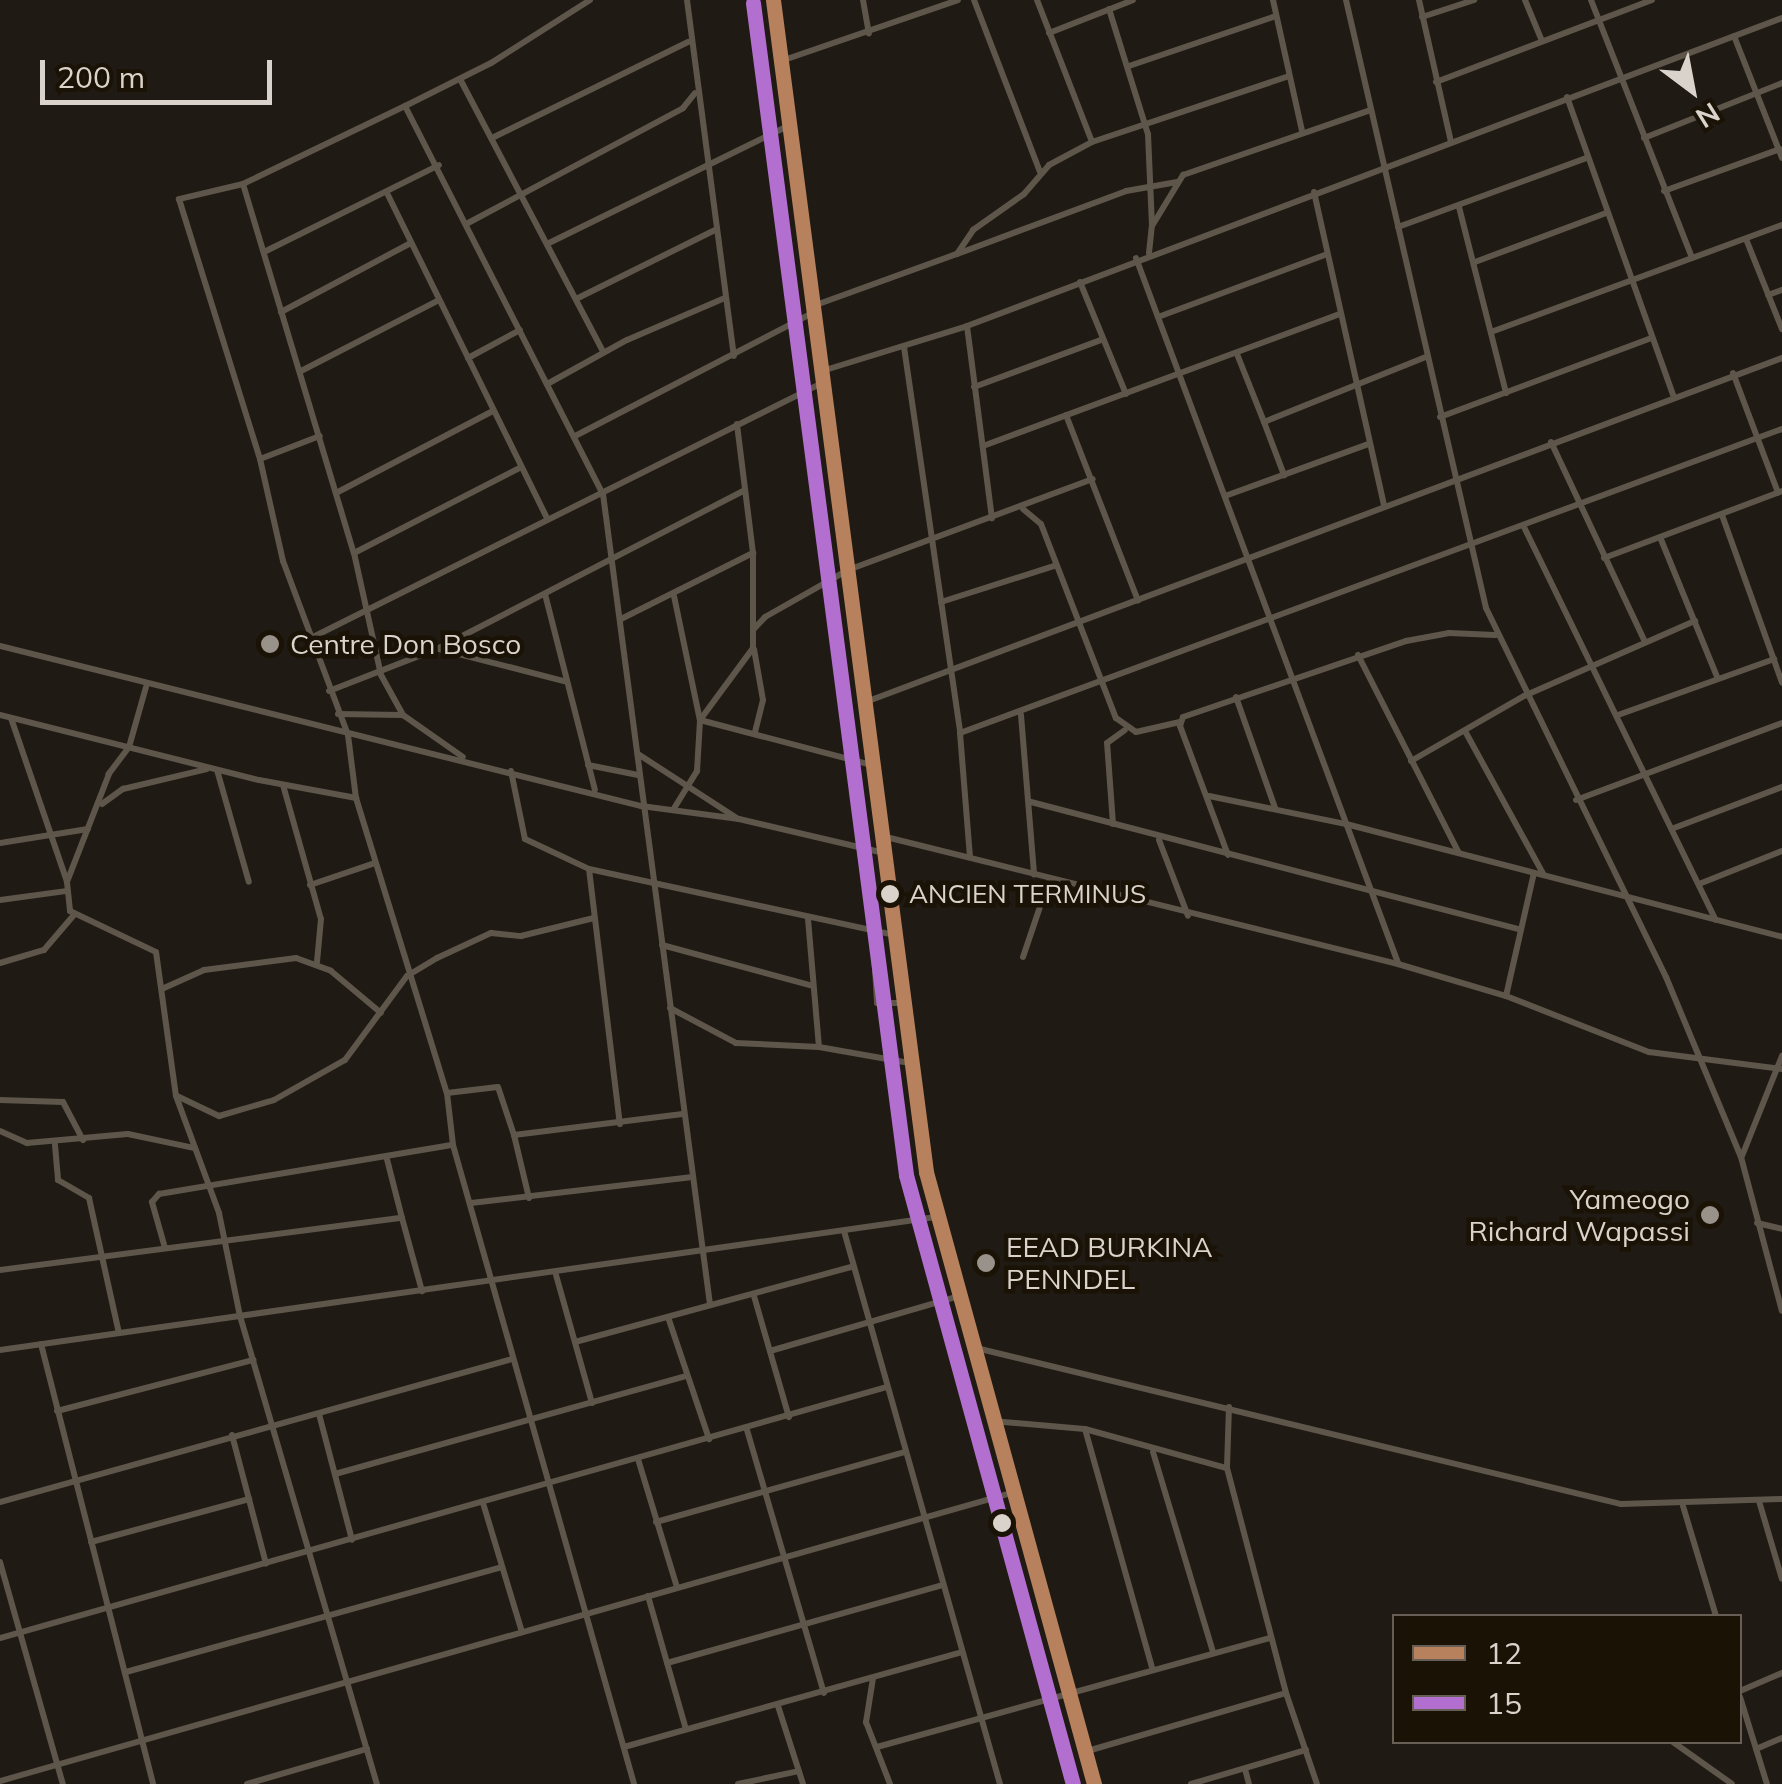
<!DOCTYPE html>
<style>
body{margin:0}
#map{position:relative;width:1782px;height:1784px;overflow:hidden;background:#1f1a13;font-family:Mulish,sans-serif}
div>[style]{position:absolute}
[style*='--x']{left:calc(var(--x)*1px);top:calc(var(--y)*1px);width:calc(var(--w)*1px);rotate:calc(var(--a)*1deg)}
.minor>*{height:6px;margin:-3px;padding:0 3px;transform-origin:3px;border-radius:3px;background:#5e564a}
.tertiary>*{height:9px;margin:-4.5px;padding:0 4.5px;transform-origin:4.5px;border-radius:4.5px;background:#5e564a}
.bus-1>*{height:15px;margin:-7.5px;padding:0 7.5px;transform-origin:7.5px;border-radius:7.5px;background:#b6815c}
.bus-2>*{height:15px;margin:-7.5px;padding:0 7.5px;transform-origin:7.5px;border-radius:7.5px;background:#b36fd0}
.dots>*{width:28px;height:28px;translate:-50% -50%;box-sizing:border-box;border:5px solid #1b1206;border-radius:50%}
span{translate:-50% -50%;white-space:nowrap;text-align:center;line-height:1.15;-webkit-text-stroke:9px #1b1206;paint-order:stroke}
.bus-label{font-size:26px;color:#dad3cb}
.left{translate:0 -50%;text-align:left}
.poi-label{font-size:28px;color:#dad3cb}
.right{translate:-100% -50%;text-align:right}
.legend{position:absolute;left:1392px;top:1614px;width:350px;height:130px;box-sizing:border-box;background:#1b1206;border:2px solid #675f55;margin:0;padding:12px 18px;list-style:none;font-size:30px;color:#dad3cb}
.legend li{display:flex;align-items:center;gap:20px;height:50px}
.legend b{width:50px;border:2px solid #675f55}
.north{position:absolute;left:1642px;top:40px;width:100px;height:100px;-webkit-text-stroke:8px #1b1206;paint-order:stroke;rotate:148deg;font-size:28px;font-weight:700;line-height:40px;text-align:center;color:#dad3cb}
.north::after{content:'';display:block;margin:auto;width:35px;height:45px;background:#dad3cb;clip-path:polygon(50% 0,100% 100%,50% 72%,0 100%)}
.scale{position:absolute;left:40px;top:60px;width:232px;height:45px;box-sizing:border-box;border:5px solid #dad3cb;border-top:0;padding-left:12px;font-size:30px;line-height:35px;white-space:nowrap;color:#dad3cb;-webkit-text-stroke:8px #1b1206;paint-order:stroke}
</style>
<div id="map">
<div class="minor">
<i style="--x:590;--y:0;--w:117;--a:147.5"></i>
<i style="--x:491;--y:63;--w:96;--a:153.4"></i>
<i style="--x:405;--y:106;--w:180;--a:154.3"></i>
<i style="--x:243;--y:184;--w:66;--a:166.8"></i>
<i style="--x:179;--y:199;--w:272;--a:72.7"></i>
<i style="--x:260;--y:459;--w:105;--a:77.3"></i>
<i style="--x:283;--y:561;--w:186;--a:69.5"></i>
<i style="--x:348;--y:735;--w:64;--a:82.8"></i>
<i style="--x:356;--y:798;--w:309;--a:72.9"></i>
<i style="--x:447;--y:1093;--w:52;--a:83.4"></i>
<i style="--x:453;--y:1145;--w:664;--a:74.18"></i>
<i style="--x:687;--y:0;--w:359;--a:82.5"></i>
<i style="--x:863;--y:0;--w:34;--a:80"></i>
<i style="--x:974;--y:0;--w:184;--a:69"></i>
<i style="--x:1037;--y:0;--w:152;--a:68.8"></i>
<i style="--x:1273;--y:0;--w:134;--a:77.5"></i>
<i style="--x:1346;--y:0;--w:624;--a:77.03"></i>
<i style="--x:1486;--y:608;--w:411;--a:64"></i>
<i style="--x:1666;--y:977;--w:195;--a:67.4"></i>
<i style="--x:1741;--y:1157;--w:159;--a:75.1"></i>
<i style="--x:1419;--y:0;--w:146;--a:77.3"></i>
<i style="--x:1525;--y:0;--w:44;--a:67.5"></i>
<i style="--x:1591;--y:0;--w:277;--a:68.6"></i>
<i style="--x:1109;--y:9;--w:131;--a:72.7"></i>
<i style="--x:1148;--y:134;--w:91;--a:87.5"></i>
<i style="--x:1422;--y:17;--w:55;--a:-18.1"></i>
<i style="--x:1049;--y:33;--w:90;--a:-21.4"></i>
<i style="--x:1734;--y:36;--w:131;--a:68.5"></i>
<i style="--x:781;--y:61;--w:187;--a:-19"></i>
<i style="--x:1129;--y:66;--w:155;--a:-18.8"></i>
<i style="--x:460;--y:79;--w:307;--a:62.3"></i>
<i style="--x:1436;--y:82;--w:231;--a:-20.8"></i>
<i style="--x:1567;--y:97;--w:316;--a:70.4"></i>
<i style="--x:405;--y:106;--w:436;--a:63"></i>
<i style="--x:603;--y:494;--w:818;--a:82.48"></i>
<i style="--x:494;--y:137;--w:216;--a:-26.1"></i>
<i style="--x:1644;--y:138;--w:149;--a:-21.7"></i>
<i style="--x:243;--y:184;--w:385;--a:73.3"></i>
<i style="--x:354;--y:553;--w:125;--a:77.5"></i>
<i style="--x:381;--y:675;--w:46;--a:61.2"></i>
<i style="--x:403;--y:715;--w:73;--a:35"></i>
<i style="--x:1664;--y:191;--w:123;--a:-19.9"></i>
<i style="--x:1314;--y:192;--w:321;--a:77.4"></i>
<i style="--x:387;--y:193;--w:364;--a:63.8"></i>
<i style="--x:1459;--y:207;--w:192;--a:75.8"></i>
<i style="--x:468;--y:223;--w:244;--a:-28.1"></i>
<i style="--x:683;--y:108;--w:19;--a:-51"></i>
<i style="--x:1398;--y:227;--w:201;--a:-20.1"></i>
<i style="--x:1746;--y:239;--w:97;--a:68.2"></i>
<i style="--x:549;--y:243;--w:266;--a:-26.1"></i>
<i style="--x:266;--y:251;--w:193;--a:-26.4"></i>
<i style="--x:1149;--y:253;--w:27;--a:-84"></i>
<i style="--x:1152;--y:226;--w:60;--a:-58.7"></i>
<i style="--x:1183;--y:175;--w:199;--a:-19.1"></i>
<i style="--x:957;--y:254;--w:180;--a:-20.4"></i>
<i style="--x:1126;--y:191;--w:52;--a:-10"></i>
<i style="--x:1136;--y:258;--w:752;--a:69.61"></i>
<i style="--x:1475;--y:262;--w:140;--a:-20.5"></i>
<i style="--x:1080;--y:282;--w:121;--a:67.7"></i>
<i style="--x:1768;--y:295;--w:15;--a:-20"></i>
<i style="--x:578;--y:298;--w:153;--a:-26.4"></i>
<i style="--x:813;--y:306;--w:153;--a:-19.9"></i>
<i style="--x:957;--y:254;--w:29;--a:-56"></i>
<i style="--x:973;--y:230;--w:62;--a:-35.2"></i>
<i style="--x:1024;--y:194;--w:38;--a:-49"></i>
<i style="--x:1049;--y:165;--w:49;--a:-28.1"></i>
<i style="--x:1092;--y:142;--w:208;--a:-18.5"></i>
<i style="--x:281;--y:312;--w:147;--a:-28"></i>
<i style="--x:1158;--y:317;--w:180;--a:-20.4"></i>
<i style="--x:967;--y:326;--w:194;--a:82.6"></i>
<i style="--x:1491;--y:332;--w:310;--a:-20.2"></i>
<i style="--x:904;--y:347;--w:390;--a:81.7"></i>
<i style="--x:960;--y:733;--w:123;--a:85.4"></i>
<i style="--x:1237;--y:354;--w:73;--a:68.3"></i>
<i style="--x:1264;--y:422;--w:175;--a:-21.9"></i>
<i style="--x:468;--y:358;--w:59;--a:-28.3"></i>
<i style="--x:301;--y:371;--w:155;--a:-27.2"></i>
<i style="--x:822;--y:371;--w:152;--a:-17.2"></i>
<i style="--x:967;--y:326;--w:871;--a:-20.7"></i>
<i style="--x:1733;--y:373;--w:128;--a:69.4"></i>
<i style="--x:549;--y:383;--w:89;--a:-28.9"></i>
<i style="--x:627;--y:340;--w:107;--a:-23.2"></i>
<i style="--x:974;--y:387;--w:135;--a:-20.3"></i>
<i style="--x:1066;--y:415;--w:199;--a:68.8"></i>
<i style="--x:1440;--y:417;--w:225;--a:-20.5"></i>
<i style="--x:1264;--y:422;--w:57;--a:69.3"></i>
<i style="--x:577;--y:435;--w:267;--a:-27.4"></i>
<i style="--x:1551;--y:442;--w:219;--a:64.8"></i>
<i style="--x:983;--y:446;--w:380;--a:-20.3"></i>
<i style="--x:260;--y:459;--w:64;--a:-21"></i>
<i style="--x:336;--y:493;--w:177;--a:-27.6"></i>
<i style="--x:1225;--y:496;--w:153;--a:-19.9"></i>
<i style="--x:1023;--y:509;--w:23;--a:40"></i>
<i style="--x:1041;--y:524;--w:208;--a:68.9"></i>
<i style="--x:1116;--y:718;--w:24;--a:35"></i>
<i style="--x:1136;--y:732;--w:45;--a:-12.8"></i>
<i style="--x:1722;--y:515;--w:178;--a:70.3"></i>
<i style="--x:1524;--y:527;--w:437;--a:64"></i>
<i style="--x:1660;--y:537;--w:153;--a:67.8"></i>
<i style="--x:354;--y:553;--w:188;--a:-27.2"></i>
<i style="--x:753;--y:554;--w:76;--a:90"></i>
<i style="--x:1604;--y:558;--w:190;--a:-20.6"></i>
<i style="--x:545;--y:594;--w:202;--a:75.7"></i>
<i style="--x:674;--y:596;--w:127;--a:78.2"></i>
<i style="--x:941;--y:602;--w:119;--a:-17.7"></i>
<i style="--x:621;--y:619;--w:148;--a:-26.6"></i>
<i style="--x:753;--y:553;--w:130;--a:-97.1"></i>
<i style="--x:309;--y:639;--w:573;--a:-26.52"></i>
<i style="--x:0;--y:646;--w:661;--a:14.02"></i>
<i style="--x:641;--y:806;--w:99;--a:7.6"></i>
<i style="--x:739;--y:819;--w:149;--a:13.2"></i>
<i style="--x:439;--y:649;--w:129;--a:14.4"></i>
<i style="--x:754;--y:649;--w:52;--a:80"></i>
<i style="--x:763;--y:700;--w:34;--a:104"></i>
<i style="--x:1358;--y:655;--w:222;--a:63"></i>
<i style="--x:146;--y:687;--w:62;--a:105.8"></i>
<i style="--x:129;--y:747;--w:34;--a:127"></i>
<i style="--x:109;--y:774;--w:116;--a:111.3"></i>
<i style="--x:67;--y:882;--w:29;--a:84"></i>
<i style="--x:70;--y:911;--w:95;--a:25.5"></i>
<i style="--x:156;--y:952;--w:145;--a:82.1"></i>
<i style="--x:176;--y:1096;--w:125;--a:69.8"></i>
<i style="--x:219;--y:1213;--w:105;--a:78.5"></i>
<i style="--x:240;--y:1316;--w:488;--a:73.7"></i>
<i style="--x:329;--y:691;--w:116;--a:-21.3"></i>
<i style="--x:437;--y:649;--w:344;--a:-27.3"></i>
<i style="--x:1236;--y:697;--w:118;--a:70.6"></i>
<i style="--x:863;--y:703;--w:982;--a:-20.58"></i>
<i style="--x:338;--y:714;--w:64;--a:0.9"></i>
<i style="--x:0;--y:715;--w:267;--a:14.1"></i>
<i style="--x:259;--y:780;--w:99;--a:10.5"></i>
<i style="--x:1021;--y:715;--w:160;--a:85.3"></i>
<i style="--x:1618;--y:715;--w:166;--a:-19.7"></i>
<i style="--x:11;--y:718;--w:173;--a:71.1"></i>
<i style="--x:700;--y:720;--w:178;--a:14.7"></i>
<i style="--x:1465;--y:731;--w:164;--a:61.3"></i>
<i style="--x:960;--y:733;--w:876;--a:-20.3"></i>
<i style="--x:638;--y:754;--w:119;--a:33"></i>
<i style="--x:1411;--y:761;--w:130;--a:-29.9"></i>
<i style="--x:1524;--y:696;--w:187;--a:-23.7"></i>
<i style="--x:588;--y:765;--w:51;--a:11.3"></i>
<i style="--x:217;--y:770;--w:116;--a:74.1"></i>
<i style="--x:511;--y:771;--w:69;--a:78.4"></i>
<i style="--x:525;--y:839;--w:71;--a:25.1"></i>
<i style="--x:589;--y:869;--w:313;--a:12.2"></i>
<i style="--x:283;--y:785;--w:139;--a:74.2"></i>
<i style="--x:321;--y:919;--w:43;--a:95.3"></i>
<i style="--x:1209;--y:796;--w:140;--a:11.6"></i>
<i style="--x:1346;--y:824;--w:450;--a:14.5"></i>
<i style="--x:1576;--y:800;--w:220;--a:-20.5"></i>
<i style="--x:1031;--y:802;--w:503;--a:14.62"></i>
<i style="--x:102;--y:804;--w:26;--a:-36"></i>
<i style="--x:123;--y:789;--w:86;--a:-13.4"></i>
<i style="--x:673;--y:810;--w:46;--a:-58.4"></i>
<i style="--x:697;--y:771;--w:51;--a:-86.6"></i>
<i style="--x:700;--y:720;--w:89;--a:-53.6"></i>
<i style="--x:753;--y:648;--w:18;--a:-90"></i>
<i style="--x:753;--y:630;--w:18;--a:-47"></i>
<i style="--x:765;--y:617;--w:95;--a:-29.5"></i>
<i style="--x:848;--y:570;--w:261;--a:-20.4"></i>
<i style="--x:1113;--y:824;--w:81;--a:-94.2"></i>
<i style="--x:1107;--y:743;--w:22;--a:-36"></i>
<i style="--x:1674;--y:828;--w:116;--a:-20.8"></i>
<i style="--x:882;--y:836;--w:532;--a:13.93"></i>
<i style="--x:1398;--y:964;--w:113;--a:16.5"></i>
<i style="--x:1506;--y:996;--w:154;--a:21.4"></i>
<i style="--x:1649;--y:1052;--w:134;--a:7.3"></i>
<i style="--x:1159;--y:840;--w:81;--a:69.1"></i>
<i style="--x:0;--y:843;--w:89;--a:-9"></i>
<i style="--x:1228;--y:855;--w:138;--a:-110.4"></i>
<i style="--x:1180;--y:726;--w:9;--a:-72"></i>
<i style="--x:1183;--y:717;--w:236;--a:-18.8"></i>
<i style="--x:1406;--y:641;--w:44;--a:-10.5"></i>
<i style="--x:1449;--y:633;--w:46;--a:2.5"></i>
<i style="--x:589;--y:869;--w:257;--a:83.1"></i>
<i style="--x:1699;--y:884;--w:89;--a:-21.7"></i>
<i style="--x:310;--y:885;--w:69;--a:-18.7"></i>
<i style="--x:0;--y:900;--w:68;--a:-7.7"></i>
<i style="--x:808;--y:919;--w:128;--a:85.1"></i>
<i style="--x:873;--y:935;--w:68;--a:86.6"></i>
<i style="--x:877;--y:1003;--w:25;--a:0"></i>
<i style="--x:662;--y:945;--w:156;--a:15.2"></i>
<i style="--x:1023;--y:957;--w:81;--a:-71.3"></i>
<i style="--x:0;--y:963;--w:46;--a:-16.5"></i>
<i style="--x:44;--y:950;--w:45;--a:-49.5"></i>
<i style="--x:164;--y:988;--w:44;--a:-24.2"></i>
<i style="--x:204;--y:970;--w:93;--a:-7.4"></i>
<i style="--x:296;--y:958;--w:37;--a:20"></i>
<i style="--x:331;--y:971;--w:65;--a:40"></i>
<i style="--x:1506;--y:996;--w:126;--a:-77.2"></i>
<i style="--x:670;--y:1008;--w:75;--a:27.9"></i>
<i style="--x:736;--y:1043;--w:83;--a:2.8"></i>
<i style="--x:819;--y:1047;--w:92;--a:10"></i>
<i style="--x:447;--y:1093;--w:51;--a:-6.7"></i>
<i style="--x:498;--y:1087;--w:51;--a:71.6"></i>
<i style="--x:177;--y:1096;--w:47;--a:25.5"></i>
<i style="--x:219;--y:1116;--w:57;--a:-16.2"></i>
<i style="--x:274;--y:1100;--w:81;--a:-29.4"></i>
<i style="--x:345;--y:1060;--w:104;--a:-53.6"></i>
<i style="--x:407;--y:976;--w:35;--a:-31"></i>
<i style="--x:437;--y:958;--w:60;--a:-24.8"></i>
<i style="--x:491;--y:933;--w:30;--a:6"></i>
<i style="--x:521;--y:936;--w:75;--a:-13.9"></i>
<i style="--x:0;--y:1100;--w:63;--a:1.8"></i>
<i style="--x:63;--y:1102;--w:43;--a:62.2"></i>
<i style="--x:0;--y:1131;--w:30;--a:24"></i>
<i style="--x:27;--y:1143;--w:101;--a:-5.1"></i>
<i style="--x:128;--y:1134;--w:67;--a:12"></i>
<i style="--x:55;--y:1145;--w:35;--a:85"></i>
<i style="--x:58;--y:1180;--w:36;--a:30"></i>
<i style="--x:89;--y:1198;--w:138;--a:77.5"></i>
<i style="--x:1742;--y:1156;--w:108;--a:-68.2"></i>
<i style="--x:529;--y:1198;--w:65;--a:-103.4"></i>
<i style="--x:514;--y:1135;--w:170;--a:-7.1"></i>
<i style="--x:471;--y:1203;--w:223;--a:-6.7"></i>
<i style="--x:402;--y:1218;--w:76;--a:74.7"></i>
<i style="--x:1757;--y:1223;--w:26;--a:13"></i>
<i style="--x:844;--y:1231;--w:575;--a:74.25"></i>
<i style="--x:165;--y:1248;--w:48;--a:-105.8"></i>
<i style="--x:152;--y:1202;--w:11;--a:-49"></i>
<i style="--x:159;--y:1194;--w:298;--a:-9.5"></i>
<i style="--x:0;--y:1270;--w:405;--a:-7.4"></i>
<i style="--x:402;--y:1218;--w:61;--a:-104.3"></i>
<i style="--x:556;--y:1275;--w:133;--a:74.3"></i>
<i style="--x:754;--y:1296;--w:126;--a:73.9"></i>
<i style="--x:668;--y:1317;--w:129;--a:71.4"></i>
<i style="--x:575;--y:1342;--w:287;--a:-15.2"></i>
<i style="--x:41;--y:1344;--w:454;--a:75.7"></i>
<i style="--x:972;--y:1347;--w:668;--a:13.6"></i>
<i style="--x:1621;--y:1504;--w:161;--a:-1.8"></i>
<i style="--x:0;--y:1350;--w:945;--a:-8.09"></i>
<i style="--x:770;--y:1351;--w:194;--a:-16.2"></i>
<i style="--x:1229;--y:1407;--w:61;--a:91.9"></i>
<i style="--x:1227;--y:1468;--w:233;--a:75.3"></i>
<i style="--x:1286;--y:1693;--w:96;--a:71.2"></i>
<i style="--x:57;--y:1411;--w:203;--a:-14.6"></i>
<i style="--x:319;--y:1414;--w:130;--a:75.3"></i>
<i style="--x:992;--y:1421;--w:93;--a:4.9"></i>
<i style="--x:1085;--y:1429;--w:147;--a:15.4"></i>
<i style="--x:1085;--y:1429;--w:248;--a:74.3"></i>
<i style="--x:747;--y:1430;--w:274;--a:73.7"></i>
<i style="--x:232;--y:1435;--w:133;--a:75.2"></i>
<i style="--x:1153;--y:1452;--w:209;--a:73.3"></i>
<i style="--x:638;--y:1459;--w:134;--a:73.1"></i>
<i style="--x:335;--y:1474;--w:365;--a:-15.6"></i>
<i style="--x:1759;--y:1501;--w:81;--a:73.6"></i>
<i style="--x:0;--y:1502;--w:532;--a:-15.6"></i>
<i style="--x:483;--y:1503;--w:135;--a:73.2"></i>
<i style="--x:1683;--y:1506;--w:115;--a:73.3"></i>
<i style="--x:656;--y:1522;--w:259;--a:-15.7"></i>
<i style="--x:91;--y:1542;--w:164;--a:-15.2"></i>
<i style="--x:0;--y:1562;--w:231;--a:74.2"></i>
<i style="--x:648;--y:1596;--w:138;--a:74.1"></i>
<i style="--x:0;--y:1638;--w:922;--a:-15.8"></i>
<i style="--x:667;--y:1663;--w:287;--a:-15.8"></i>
<i style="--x:126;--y:1672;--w:390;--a:-15.6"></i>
<i style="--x:873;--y:1678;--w:45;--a:99"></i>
<i style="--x:866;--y:1722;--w:66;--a:68.8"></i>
<i style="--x:1740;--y:1691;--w:46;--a:-23.2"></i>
<i style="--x:1740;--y:1697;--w:91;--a:72.8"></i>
<i style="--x:778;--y:1706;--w:82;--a:72.2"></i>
<i style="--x:1673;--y:1742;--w:72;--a:35.4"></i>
<i style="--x:624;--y:1747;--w:350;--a:-15.7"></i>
<i style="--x:877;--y:1747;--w:409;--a:-15.5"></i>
<i style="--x:1756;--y:1749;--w:28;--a:-23"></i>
<i style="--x:1084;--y:1752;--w:210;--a:-16.3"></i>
<i style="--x:1245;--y:1769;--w:16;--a:75"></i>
<i style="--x:0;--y:1781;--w:1051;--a:-15.9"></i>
<i style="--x:247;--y:1784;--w:125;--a:-16.3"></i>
<i style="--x:738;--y:1784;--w:62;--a:-12"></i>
<i style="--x:1191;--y:1784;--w:120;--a:-16.5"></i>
</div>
<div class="tertiary">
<i style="--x:773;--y:0;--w:1182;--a:82.56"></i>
<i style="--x:926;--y:1172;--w:635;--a:74.65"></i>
</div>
<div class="bus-1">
<i style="--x:773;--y:0;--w:1182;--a:82.56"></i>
<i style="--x:926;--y:1172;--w:635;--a:74.65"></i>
</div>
<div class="bus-2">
<i style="--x:753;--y:3;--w:1182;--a:82.56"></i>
<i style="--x:906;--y:1175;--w:631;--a:74.67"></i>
</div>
<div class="dots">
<i style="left:270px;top:644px;background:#99928b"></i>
<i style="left:890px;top:894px;background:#dad3cb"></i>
<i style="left:1710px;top:1215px;background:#99928b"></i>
<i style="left:986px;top:1263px;background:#99928b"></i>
<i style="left:1002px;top:1523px;background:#dad3cb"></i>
</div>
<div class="bus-label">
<span class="left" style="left:909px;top:894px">ANCIEN TERMINUS</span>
</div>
<div class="poi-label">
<span class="left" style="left:290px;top:644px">Centre Don Bosco</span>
<span class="right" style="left:1690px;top:1215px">Yameogo<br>Richard Wapassi</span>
<span class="left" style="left:1006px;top:1263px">EEAD BURKINA<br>PENNDEL</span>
</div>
<ul class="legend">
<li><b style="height:12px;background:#b6815c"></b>12</li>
<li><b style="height:12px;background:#b36fd0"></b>15</li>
</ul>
<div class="north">N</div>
<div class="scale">200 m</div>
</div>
